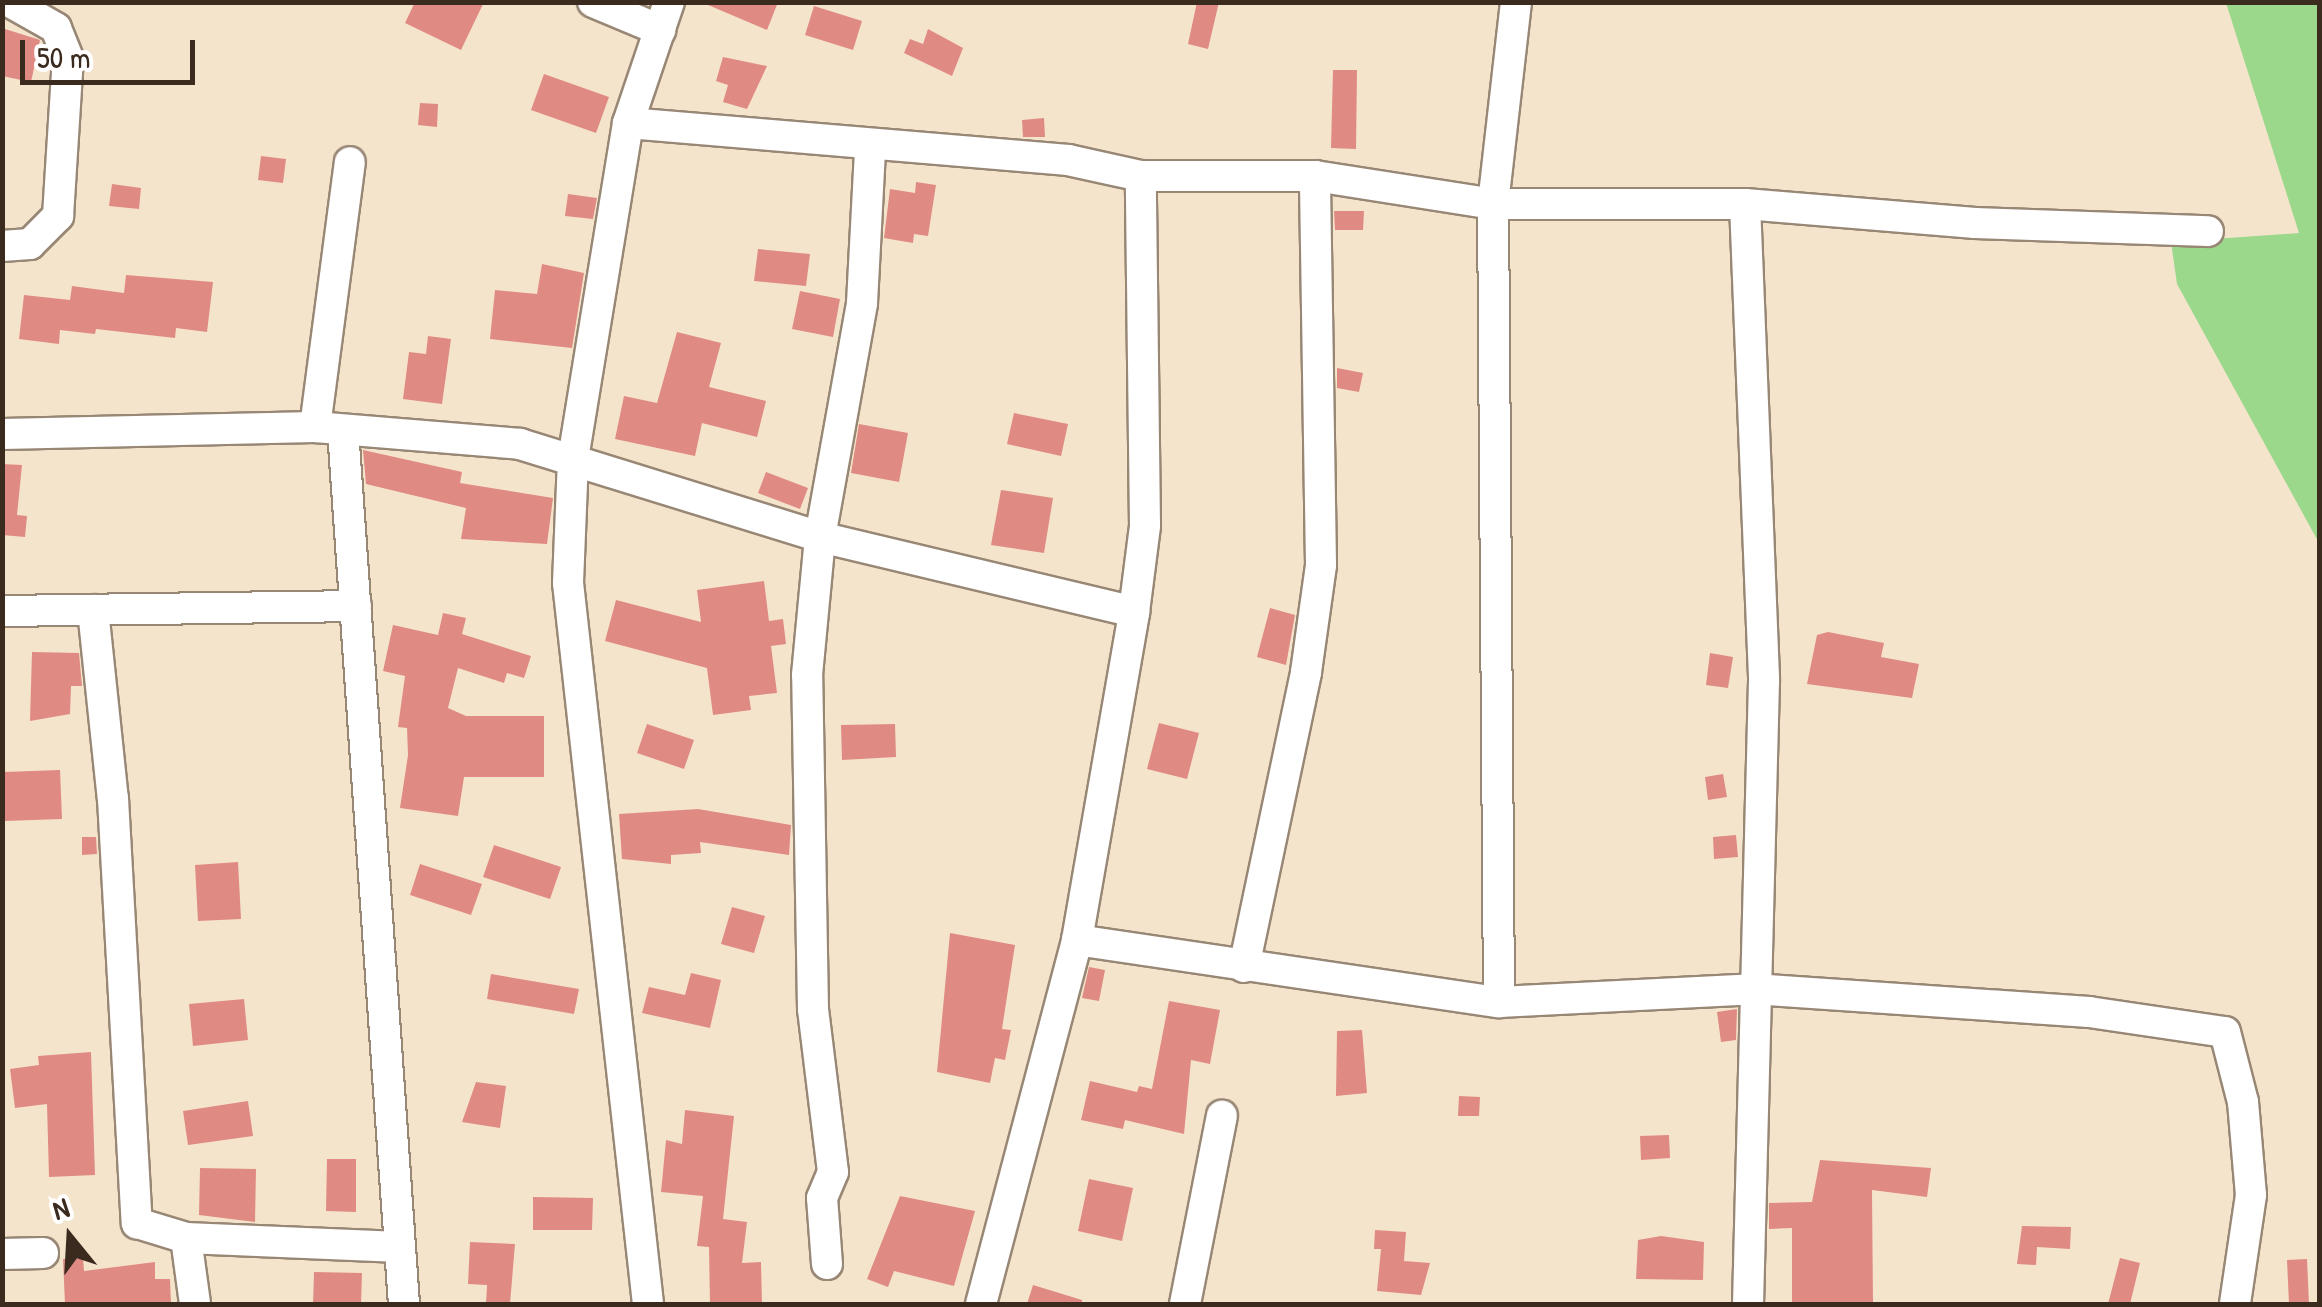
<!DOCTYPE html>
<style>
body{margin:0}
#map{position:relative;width:2322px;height:1307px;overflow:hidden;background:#f5e4cc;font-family:"Patrick Hand",sans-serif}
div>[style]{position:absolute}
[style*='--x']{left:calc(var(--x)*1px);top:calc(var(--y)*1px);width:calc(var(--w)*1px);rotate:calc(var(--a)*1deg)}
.green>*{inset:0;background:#9cd88c}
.building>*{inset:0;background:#e08a84}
.roads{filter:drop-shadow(2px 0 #988775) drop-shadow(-2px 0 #988775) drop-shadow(0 2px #988775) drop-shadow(0 -2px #988775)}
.minor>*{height:30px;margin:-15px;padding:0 15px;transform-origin:15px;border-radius:15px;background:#fff}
span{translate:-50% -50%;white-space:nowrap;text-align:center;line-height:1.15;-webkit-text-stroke:10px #fff;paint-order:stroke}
.frame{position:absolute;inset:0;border:5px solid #3b2a1e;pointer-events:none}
.north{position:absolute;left:20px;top:1187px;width:100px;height:100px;-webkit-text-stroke:8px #fff;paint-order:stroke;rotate:342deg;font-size:28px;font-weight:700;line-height:40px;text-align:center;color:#3b2a1e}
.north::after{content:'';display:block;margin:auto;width:35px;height:45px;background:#3b2a1e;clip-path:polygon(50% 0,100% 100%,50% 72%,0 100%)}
.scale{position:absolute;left:20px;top:40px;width:175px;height:45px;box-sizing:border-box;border:5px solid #3b2a1e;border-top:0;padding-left:12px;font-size:30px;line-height:35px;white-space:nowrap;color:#3b2a1e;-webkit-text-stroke:8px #fff;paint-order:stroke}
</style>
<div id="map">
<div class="green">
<i style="clip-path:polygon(2226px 3px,2319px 3px,2319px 543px,2177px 284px,2171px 242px,2299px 233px)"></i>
</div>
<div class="building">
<i style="clip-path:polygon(415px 2px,484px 2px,461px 50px,405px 23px)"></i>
<i style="clip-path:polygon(701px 2px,778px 2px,767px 30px)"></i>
<i style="clip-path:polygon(1197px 2px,1219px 2px,1208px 49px,1188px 44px)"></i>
<i style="clip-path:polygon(814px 6px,862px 21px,853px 50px,805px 35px)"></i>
<i style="clip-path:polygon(2px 28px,40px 40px,31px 82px,2px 76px)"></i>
<i style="clip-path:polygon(928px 29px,963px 48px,952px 76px,904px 53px,910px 39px,923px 44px)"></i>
<i style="clip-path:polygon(723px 57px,767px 66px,747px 109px,723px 102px,728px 85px,716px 81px)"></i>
<i style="clip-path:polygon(1333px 70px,1357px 70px,1356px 149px,1331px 148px)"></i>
<i style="clip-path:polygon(544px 74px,609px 97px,596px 133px,531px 110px)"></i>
<i style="clip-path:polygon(420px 103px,438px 104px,437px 127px,418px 125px)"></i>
<i style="clip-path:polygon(1044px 118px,1045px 137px,1023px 137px,1022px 120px)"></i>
<i style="clip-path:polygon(261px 156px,286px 159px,283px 183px,258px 180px)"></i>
<i style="clip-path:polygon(916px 182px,936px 185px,928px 236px,914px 234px,913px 243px,884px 238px,890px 189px,915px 193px)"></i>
<i style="clip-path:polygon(112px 184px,141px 188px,139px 209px,109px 206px)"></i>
<i style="clip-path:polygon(568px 194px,597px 198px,593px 219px,565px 216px)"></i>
<i style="clip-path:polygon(1334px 211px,1364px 211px,1363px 230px,1335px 230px)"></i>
<i style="clip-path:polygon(758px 249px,810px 254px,806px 286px,754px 281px)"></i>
<i style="clip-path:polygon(542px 264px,584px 273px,572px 348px,490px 339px,495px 290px,537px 294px)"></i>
<i style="clip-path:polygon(126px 275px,213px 282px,207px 332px,176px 328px,175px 338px,96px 329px,95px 334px,60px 330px,59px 344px,19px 339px,24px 295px,70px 300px,72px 286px,124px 293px)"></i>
<i style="clip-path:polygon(800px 291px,840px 299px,833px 337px,792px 329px)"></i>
<i style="clip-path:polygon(677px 332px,721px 343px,709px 387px,766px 401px,757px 437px,702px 423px,695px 456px,615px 439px,624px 396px,657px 403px)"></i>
<i style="clip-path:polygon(428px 336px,451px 339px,442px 404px,403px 399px,409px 352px,426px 354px)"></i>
<i style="clip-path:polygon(1337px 368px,1363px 373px,1359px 392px,1337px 388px)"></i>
<i style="clip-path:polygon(1014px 413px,1068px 424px,1061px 456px,1007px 444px)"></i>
<i style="clip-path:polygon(859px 424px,908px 433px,899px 482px,851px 473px)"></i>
<i style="clip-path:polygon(363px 450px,462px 472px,460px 483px,553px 498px,547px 544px,461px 539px,466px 508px,366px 484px)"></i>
<i style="clip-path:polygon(2px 464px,22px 465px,17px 515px,27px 516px,25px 537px,2px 535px)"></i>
<i style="clip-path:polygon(766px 472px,808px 488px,800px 509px,758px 493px)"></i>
<i style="clip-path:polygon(1001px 490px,1053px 498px,1044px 553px,991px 545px)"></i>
<i style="clip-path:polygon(764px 581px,769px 621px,783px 619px,786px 644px,771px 646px,777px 693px,749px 696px,751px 710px,713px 715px,707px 668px,605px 641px,616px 600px,701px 622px,697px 590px)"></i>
<i style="clip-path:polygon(1270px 608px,1295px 615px,1286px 665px,1257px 657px)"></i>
<i style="clip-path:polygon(443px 613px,466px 618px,462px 634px,531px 656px,524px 678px,507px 673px,504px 683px,458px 668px,448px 708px,466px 716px,544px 716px,544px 777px,464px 777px,458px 816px,400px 808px,408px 755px,407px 728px,398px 727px,405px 676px,383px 671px,393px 625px,438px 635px)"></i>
<i style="clip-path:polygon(1828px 632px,1884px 643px,1881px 657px,1919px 664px,1912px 698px,1807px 684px,1817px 635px)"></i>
<i style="clip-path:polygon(32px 652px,79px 653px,82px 686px,71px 686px,70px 714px,30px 721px)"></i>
<i style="clip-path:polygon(1710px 653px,1733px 657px,1728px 688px,1706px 685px)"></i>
<i style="clip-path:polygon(1159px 723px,1199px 733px,1187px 779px,1147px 769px)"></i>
<i style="clip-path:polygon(647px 724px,694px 740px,684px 769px,637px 753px)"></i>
<i style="clip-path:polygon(895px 724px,896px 757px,842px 760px,841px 725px)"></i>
<i style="clip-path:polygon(60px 770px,62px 819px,5px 821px,3px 772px)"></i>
<i style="clip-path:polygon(1723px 774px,1727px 797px,1708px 800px,1705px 777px)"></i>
<i style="clip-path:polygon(698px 809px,791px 825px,789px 855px,700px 842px,701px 853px,671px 855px,671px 864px,622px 859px,619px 814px)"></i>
<i style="clip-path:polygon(1736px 835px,1738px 857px,1714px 859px,1713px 837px)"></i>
<i style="clip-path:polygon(82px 837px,96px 837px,97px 854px,82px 855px)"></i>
<i style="clip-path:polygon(494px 845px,561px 867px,550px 899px,483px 877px)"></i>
<i style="clip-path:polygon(238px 862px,241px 919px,198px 921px,195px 865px)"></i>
<i style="clip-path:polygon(420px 864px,482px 884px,471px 915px,410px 895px)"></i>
<i style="clip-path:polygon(732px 907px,765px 916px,754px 953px,721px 944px)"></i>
<i style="clip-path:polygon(950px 933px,1015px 945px,1002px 1029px,1011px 1030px,1005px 1060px,995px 1058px,990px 1083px,937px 1072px)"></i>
<i style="clip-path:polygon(1089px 967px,1105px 970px,1099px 1001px,1082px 998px)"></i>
<i style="clip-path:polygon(691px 973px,721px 980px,710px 1028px,642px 1013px,649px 987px,685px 995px)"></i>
<i style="clip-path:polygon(491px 974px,579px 989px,574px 1014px,487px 999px)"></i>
<i style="clip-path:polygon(244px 999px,248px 1040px,193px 1046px,189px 1004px)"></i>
<i style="clip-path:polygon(1169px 1001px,1220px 1010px,1210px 1064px,1191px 1060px,1184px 1134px,1125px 1120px,1123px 1129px,1081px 1120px,1090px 1081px,1137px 1092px,1139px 1086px,1152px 1089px)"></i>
<i style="clip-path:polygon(1737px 1009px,1736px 1040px,1721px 1042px,1717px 1012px)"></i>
<i style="clip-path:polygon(1362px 1030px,1367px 1093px,1336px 1096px,1337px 1031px)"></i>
<i style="clip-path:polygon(91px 1052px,95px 1175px,49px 1177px,47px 1104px,15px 1108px,10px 1069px,39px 1065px,38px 1056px)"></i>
<i style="clip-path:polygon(476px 1082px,506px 1086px,500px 1128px,462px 1122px)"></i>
<i style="clip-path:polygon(1459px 1096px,1480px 1097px,1479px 1116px,1458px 1116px)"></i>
<i style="clip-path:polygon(248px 1101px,253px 1136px,188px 1145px,183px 1111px)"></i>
<i style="clip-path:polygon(685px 1110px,734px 1116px,723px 1219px,747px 1222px,742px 1263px,761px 1262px,762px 1304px,710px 1304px,709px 1247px,697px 1246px,703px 1196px,661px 1192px,666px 1140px,682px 1144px)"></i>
<i style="clip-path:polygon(1669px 1135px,1670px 1158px,1641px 1160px,1640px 1136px)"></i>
<i style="clip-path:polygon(327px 1159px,356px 1159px,356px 1212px,326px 1211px)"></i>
<i style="clip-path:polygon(1820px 1160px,1931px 1168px,1927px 1197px,1872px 1190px,1873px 1304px,1792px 1304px,1792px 1228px,1769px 1229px,1769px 1203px,1812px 1202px)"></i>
<i style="clip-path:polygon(200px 1168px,256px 1169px,255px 1222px,199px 1215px)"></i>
<i style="clip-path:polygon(1089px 1179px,1133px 1188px,1122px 1241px,1078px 1231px)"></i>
<i style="clip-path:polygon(900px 1196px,975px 1211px,954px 1286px,894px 1271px,888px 1287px,867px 1279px)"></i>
<i style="clip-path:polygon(533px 1197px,593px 1198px,592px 1230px,533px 1230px)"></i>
<i style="clip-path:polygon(2022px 1226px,2071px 1227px,2070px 1249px,2037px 1247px,2036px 1265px,2017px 1264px)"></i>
<i style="clip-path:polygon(1375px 1230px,1406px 1232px,1404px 1261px,1430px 1263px,1421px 1295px,1377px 1291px,1381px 1249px,1374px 1249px)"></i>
<i style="clip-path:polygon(1661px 1236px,1704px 1242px,1703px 1280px,1636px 1279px,1638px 1240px)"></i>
<i style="clip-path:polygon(470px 1242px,515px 1244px,510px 1304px,486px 1304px,487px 1285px,468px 1284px)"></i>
<i style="clip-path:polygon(83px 1258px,84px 1271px,155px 1262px,155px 1279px,170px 1279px,171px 1304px,65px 1304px,63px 1259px)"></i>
<i style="clip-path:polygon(2120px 1258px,2140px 1263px,2130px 1304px,2108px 1304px)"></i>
<i style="clip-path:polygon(2307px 1259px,2309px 1304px,2289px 1304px,2287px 1260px)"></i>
<i style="clip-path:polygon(314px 1272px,362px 1273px,361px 1304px,313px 1304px)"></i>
<i style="clip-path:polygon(1033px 1285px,1082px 1300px,1082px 1304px,1027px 1304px)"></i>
</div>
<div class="roads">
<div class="minor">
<i style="--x:593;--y:2;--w:73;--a:22.7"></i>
<i style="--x:628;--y:123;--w:442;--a:4.8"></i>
<i style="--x:1068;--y:160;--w:75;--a:12.4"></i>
<i style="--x:1141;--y:176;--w:174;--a:0"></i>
<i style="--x:1315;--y:176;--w:180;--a:8.9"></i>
<i style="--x:1493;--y:204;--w:252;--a:0"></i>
<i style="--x:1745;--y:204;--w:231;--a:4.7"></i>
<i style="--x:1975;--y:223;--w:233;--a:2"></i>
<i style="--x:1745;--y:204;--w:477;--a:87.7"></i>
<i style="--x:1764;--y:681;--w:623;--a:91.47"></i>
<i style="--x:2;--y:246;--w:28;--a:-4"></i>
<i style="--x:30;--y:244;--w:40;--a:-45"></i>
<i style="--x:58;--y:216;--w:158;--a:-86.4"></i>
<i style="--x:68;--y:58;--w:32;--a:-112"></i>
<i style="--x:56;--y:28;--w:53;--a:-150.5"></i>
<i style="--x:315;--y:427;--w:267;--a:-82.5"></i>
<i style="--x:343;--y:430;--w:876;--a:86.01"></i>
<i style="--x:2;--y:434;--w:313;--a:-1.3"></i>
<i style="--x:315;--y:427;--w:206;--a:4.7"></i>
<i style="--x:520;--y:444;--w:314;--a:17.2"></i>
<i style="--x:820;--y:537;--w:323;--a:13.4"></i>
<i style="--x:93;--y:610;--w:190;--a:84"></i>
<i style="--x:113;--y:799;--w:425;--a:86.8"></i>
<i style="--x:137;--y:1223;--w:51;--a:17"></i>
<i style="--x:186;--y:1238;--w:67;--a:82.2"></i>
<i style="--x:2;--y:611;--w:354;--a:-0.8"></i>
<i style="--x:1077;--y:940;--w:427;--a:8.4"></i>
<i style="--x:1499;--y:1002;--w:254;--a:-2.9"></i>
<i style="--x:1753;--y:989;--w:337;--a:3.9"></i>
<i style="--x:2089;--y:1012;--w:137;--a:8.4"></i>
<i style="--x:2225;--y:1032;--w:72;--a:75.6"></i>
<i style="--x:2243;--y:1102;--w:93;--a:85.1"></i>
<i style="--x:2251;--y:1195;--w:110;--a:98.4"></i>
<i style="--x:1244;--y:967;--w:301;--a:-78.1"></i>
<i style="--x:1306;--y:672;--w:108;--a:-82"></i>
<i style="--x:1321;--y:565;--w:389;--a:-90.9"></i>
<i style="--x:1499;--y:1002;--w:798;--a:-90.43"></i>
<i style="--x:1493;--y:204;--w:203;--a:-83.5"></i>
<i style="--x:186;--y:1238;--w:214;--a:2.4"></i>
<i style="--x:2;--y:1254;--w:41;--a:-1.4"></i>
<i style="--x:827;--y:1264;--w:66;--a:-94.3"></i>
<i style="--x:822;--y:1198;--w:28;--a:-67"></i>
<i style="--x:833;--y:1172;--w:164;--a:-97"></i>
<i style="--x:813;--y:1009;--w:334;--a:-91"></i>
<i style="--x:807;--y:675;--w:139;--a:-84.6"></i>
<i style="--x:820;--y:537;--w:238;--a:-79.8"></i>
<i style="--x:862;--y:303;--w:155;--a:-87"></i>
<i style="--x:648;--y:1304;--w:725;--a:-96.33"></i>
<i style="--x:568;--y:583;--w:124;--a:-87.7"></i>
<i style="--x:573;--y:459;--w:340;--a:-80.7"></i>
<i style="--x:628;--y:123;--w:128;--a:-71.3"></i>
<i style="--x:981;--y:1304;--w:376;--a:-75.2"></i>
<i style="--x:1077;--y:940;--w:333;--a:-80.1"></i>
<i style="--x:1134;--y:612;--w:87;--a:-82.7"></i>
<i style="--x:1145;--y:526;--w:350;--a:-90.7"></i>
<i style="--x:1185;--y:1304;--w:192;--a:-78.9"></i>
</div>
</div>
<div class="frame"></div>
<div class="north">N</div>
<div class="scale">50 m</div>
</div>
